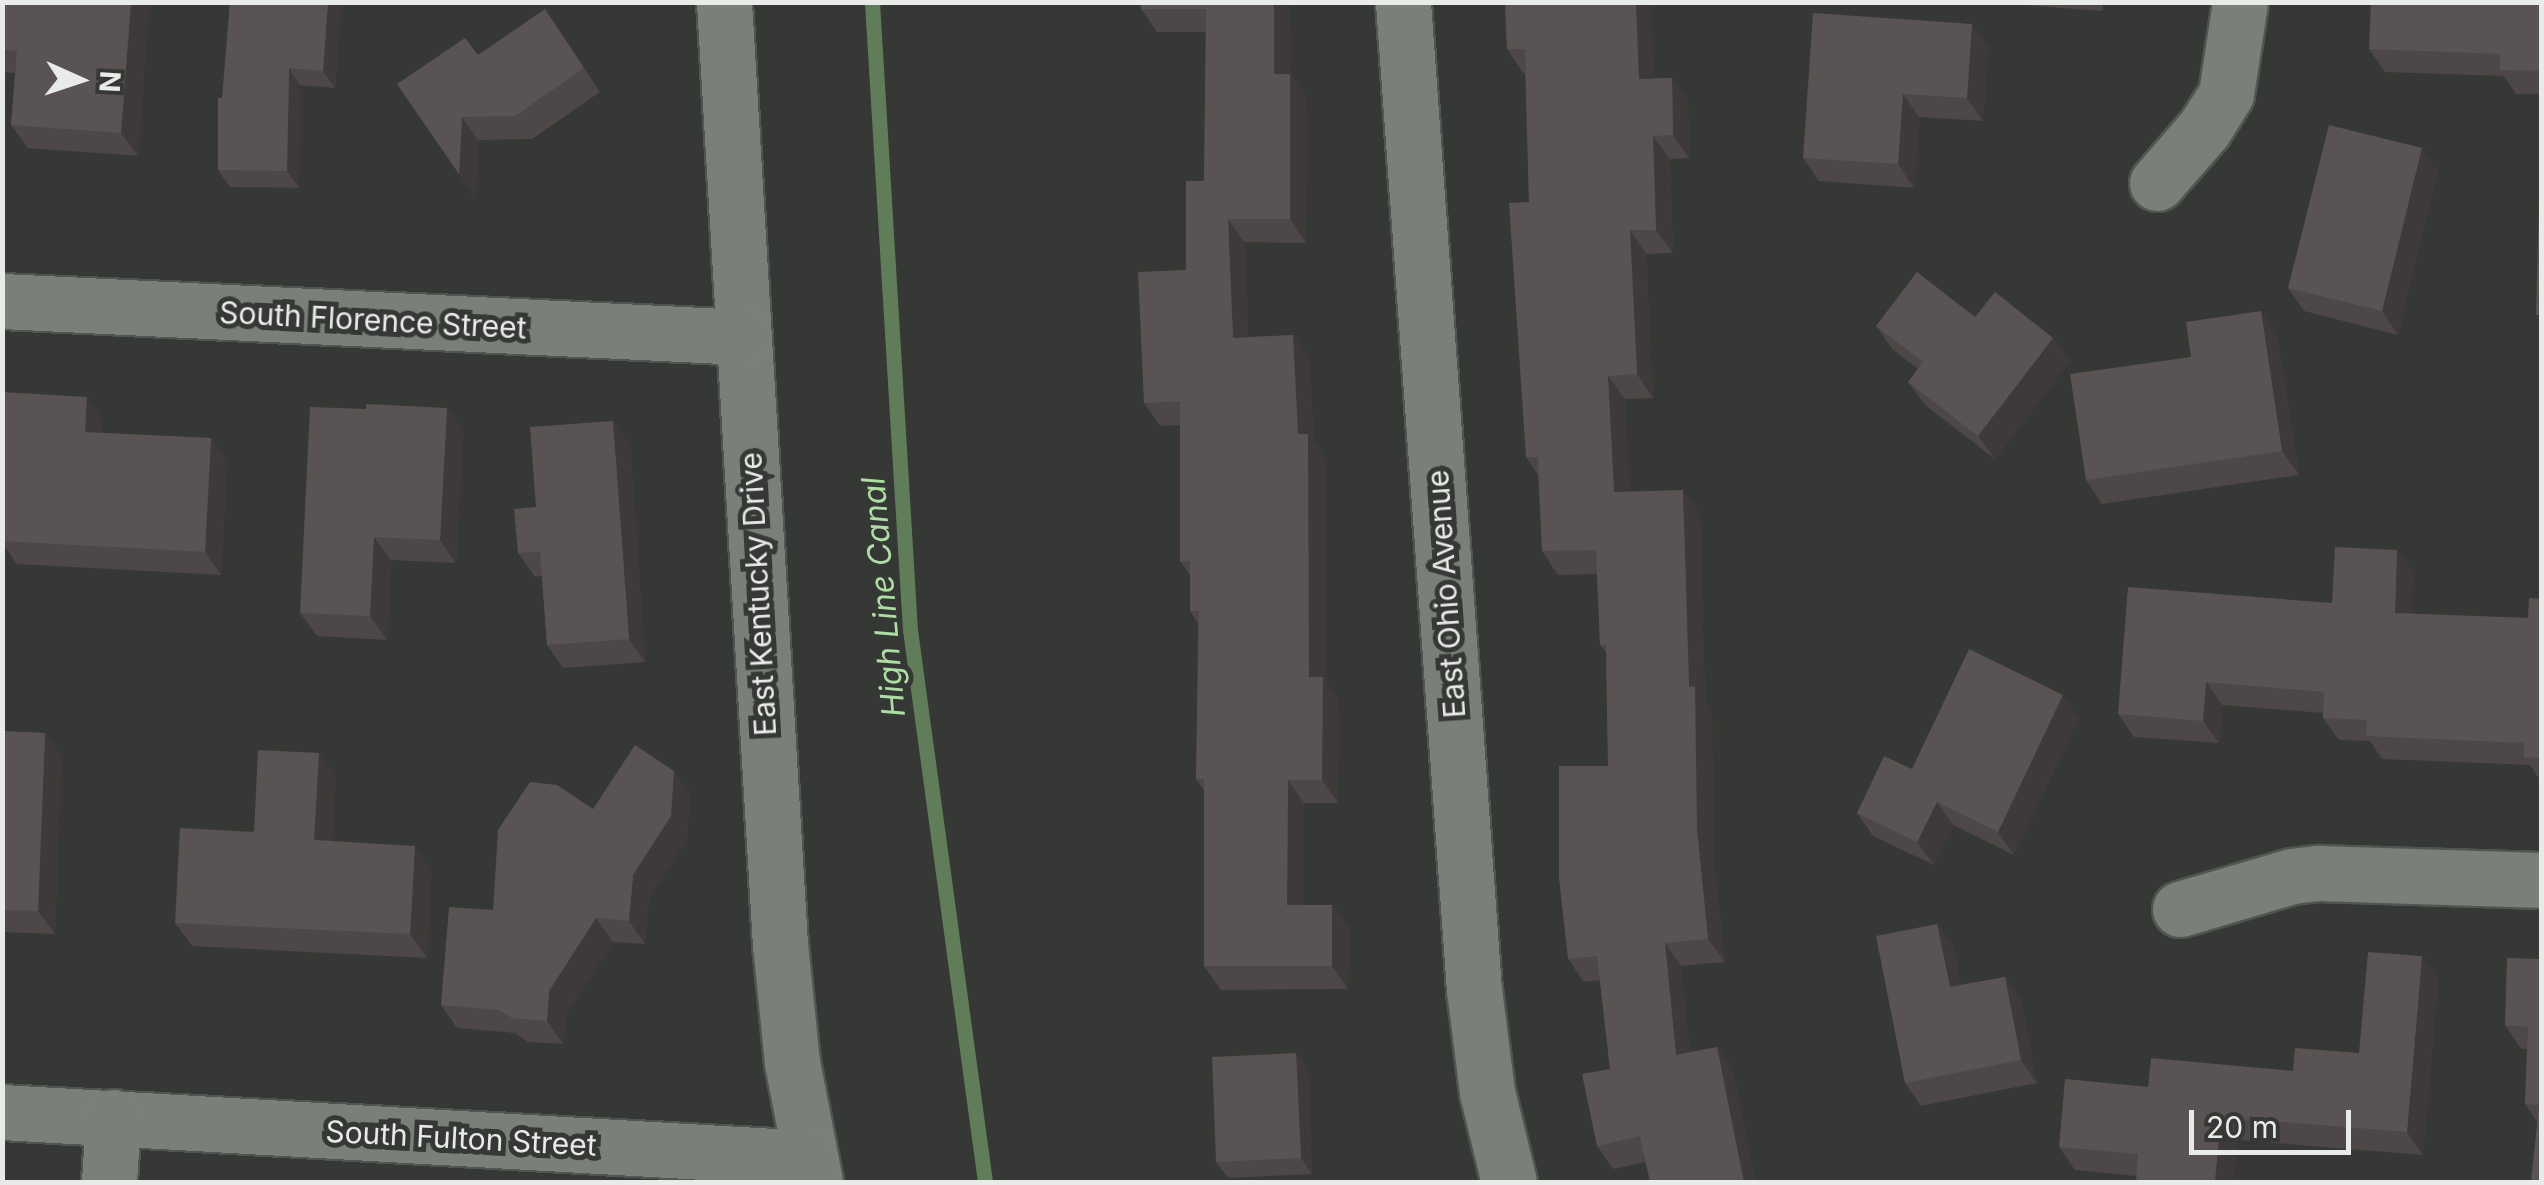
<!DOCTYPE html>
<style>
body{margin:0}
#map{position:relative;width:2544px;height:1185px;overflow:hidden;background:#353834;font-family:Inter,sans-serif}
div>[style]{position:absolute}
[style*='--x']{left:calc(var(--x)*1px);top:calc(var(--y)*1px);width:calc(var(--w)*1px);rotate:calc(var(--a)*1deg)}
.stream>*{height:15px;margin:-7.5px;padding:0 7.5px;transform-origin:7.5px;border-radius:7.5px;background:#607c59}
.roads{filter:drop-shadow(2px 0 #515551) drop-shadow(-2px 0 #515551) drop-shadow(0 2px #515551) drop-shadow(0 -2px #515551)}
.minor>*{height:55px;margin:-27.5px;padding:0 27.5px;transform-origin:27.5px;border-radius:27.5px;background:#7b7f7a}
.wall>*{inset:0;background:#4d4747}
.shaded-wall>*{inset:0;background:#3f3a3a}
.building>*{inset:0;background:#5a5353}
span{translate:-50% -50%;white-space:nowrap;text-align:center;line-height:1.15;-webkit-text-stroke:10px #353834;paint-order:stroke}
.street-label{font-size:30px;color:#e9ebe9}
.water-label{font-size:32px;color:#afdea4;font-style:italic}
.frame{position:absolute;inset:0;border:5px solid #e9ebe9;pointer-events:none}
.north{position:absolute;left:30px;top:30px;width:100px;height:100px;-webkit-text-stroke:8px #353834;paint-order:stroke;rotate:93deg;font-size:28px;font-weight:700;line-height:40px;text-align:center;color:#e9ebe9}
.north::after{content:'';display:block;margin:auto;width:35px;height:45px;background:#e9ebe9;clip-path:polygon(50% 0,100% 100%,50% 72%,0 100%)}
.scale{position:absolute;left:2189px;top:1110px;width:162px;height:45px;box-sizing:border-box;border:5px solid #e9ebe9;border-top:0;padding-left:12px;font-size:30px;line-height:35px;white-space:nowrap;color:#e9ebe9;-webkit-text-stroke:8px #353834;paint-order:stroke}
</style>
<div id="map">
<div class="stream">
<i style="--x:872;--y:2;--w:629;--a:86.54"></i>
<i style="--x:910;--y:630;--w:557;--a:82.26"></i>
</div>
<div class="roads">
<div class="minor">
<i style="--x:724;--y:2;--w:944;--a:86.6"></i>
<i style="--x:780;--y:944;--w:119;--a:84.2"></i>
<i style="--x:792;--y:1062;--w:122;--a:79.1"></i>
<i style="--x:1403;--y:2;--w:990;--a:85.89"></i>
<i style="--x:1474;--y:989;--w:104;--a:82.8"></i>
<i style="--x:1487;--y:1092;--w:93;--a:76.3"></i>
<i style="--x:2157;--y:183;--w:72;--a:-49"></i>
<i style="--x:2204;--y:129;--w:41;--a:-57.8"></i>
<i style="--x:2226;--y:94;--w:93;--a:-81.3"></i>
<i style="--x:2;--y:301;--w:742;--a:2.78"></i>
<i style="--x:2180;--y:909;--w:117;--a:-16.4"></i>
<i style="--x:2292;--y:876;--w:26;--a:-7"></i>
<i style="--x:2318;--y:873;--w:224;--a:1.8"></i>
<i style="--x:2;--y:1112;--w:808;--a:3.26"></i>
<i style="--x:109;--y:1182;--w:65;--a:-86.5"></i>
</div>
</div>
<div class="wall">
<i style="clip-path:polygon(2px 2px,149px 2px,138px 156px,28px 148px,11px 125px,15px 73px,2px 72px)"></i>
<i style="clip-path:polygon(230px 2px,341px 2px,335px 88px,300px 85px,299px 188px,230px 187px,218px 170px)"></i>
<i style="clip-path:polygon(1290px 2px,1291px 74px,1307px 98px,1306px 243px,1244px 242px,1248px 337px,1293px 335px,1309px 358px,1314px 441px,1325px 458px,1326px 681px,1339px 700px,1338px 803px,1304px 803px,1304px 905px,1332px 905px,1349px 928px,1348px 989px,1221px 990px,1204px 966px,1204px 790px,1196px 779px,1198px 624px,1190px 611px,1190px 575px,1180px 561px,1180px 425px,1160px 426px,1144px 403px,1186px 270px,1204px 181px,1206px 32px,1157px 32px,1141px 9px)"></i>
<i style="clip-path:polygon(1505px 2px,1654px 78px,1672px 78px,1688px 101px,1689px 158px,1670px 159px,1673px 253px,1646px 254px,1653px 398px,1625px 399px,1629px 492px,1700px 513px,1705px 701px,1712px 710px,1713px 853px,1725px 962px,1681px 966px,1690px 1052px,1717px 1047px,1733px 1070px,1646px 1162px,1613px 1169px,1597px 1146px,1610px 1069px,1600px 980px,1584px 982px,1568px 959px,1608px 766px,1606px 653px,1600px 645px,1597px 574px,1558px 575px,1542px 551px,1538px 475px,1526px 457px,1529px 202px,1525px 73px,1523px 73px,1507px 49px)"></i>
<i style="clip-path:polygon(1983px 2px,2103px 2px,2103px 11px)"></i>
<i style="clip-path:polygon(2542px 2px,2542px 94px,2516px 94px,2504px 76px,2385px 72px,2369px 49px)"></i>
<i style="clip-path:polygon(1972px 24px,1988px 47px,1983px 121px,1919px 117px,1914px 188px,1819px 181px,1803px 158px)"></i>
<i style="clip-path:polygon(561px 33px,600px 92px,532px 139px,478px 140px,475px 197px,397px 84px,478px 55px)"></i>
<i style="clip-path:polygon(2438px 171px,2398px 335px,2304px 311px,2288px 288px)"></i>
<i style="clip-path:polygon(2261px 311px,2277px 334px,2299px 475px,2102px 504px,2086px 480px,2191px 357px)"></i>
<i style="clip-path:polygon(1975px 317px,2053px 338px,2070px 361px,1995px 459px,1925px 405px,1908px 382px,1918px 369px,1892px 349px,1876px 326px)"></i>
<i style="clip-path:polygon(2px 392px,103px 420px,102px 433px,211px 438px,227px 462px,221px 575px,17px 564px,2px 543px)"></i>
<i style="clip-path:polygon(447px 408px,463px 431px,456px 563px,391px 560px,387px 640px,317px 636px,300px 613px,366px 409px)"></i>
<i style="clip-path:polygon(630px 445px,645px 662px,563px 668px,547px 645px,542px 576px,535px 577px,518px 553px,536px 507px)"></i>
<i style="clip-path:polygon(2397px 550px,2413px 572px,2411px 614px,2528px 618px,2542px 599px,2542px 780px,2540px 780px,2530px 765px,2382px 759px,2370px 741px,2339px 740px,2323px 718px,2323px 713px,2222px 705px,2219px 743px,2134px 737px,2118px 714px,2332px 603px)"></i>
<i style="clip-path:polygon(2079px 718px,2014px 855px,1953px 825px,1934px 865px,1873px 836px,1857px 813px,1912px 769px)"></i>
<i style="clip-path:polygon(2px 731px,45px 733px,61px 756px,55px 934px,2px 932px)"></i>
<i style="clip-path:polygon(319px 753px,335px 777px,332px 841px,431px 869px,427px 958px,192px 946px,175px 923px)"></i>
<i style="clip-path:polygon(674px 771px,690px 794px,687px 839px,649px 898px,645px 944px,613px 942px,566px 1014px,563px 1044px,528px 1042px,515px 1033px,457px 1028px,441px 1005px,493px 910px,593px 809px)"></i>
<i style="clip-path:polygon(1937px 924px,1954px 947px,1961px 985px,2005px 977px,2021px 1000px,2037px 1083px,1921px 1106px,1905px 1083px)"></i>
<i style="clip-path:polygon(2422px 956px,2438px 979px,2423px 1155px,2238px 1140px,2136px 1176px,2075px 1170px,2059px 1147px,2148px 1087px,2293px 1071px,2359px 1053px)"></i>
<i style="clip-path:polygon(2542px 959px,2542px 1182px,2537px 1122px,2525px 1104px,2527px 1049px,2521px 1049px,2505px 1025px)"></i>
<i style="clip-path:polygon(1296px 1053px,1308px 1070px,1312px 1174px,1228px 1178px,1216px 1162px)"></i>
</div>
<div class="shaded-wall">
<i style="clip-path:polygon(131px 2px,149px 2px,138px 156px,121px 133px)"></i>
<i style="clip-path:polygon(328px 2px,341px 2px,335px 88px,323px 71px)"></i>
<i style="clip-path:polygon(1274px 2px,1290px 2px,1291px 74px,1307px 98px,1306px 243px,1290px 219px,1274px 74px)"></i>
<i style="clip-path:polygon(1636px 2px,1651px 2px,1655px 102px,1639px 79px)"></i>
<i style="clip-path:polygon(1972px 24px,1988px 47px,1983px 121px,1967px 98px)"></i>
<i style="clip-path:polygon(289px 68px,300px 85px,299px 188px,287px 171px)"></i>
<i style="clip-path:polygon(1672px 78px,1688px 101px,1689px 158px,1673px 135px)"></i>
<i style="clip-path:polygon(1903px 94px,1919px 117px,1914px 188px,1898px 164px)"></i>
<i style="clip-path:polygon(462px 117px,478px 140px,475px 197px,459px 174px)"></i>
<i style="clip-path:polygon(1653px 136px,1670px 159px,1673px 253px,1656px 230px)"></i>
<i style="clip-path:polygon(2422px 148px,2438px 171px,2398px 335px,2382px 311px)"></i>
<i style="clip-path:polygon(1228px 219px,1244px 242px,1249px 361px,1233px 338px)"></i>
<i style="clip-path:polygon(1630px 230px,1646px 254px,1653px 398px,1637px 374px)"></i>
<i style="clip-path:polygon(2261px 311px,2277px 334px,2299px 475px,2282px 451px)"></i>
<i style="clip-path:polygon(1293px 335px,1309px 358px,1314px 441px,1325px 458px,1326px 681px,1339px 700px,1338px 803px,1322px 780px,1309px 677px)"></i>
<i style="clip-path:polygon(2053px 338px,2070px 361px,1995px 459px,1978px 436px)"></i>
<i style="clip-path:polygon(1608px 376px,1625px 399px,1631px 515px,1614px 492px)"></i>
<i style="clip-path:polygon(87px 397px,103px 420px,101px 455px,85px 432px)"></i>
<i style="clip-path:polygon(447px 408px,463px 431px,456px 563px,440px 540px)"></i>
<i style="clip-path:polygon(613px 421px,630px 445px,645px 662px,629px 639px)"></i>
<i style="clip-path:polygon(211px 438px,227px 462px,221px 575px,205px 552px)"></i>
<i style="clip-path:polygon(1683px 490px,1700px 513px,1705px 701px,1712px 710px,1713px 853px,1725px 962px,1708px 939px,1697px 830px,1689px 687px)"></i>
<i style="clip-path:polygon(374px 537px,391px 560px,387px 640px,370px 616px)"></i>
<i style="clip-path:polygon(2397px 550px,2413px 572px,2411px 635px,2395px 613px)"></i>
<i style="clip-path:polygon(2206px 682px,2222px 705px,2219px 743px,2203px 721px)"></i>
<i style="clip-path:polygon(2063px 695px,2079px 718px,2014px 855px,1998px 832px)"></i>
<i style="clip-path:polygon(45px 733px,61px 756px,55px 934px,38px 911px)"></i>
<i style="clip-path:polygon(319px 753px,335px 777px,331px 864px,314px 840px)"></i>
<i style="clip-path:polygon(674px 771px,690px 794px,687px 839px,649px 898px,645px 944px,629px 921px,633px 875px)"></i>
<i style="clip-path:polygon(1288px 780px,1304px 803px,1304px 928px,1287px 905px)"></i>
<i style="clip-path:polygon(1937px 802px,1953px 825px,1934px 865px,1917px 842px)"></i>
<i style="clip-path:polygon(415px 846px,431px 869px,427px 958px,410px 934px)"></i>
<i style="clip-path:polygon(1332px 905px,1349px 928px,1348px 989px,1332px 966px)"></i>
<i style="clip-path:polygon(596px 918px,613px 942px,566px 1014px,563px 1044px,547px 1021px,549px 991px)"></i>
<i style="clip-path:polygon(1937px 924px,1954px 947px,1967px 1011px,1950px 987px)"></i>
<i style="clip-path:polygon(1665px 943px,1681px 966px,1693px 1078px,1676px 1055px)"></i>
<i style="clip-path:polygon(2422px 956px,2438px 979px,2423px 1155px,2407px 1132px)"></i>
<i style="clip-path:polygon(2005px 977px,2021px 1000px,2037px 1083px,2021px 1060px)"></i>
<i style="clip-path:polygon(1717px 1047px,1733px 1070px,1756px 1182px,1744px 1182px)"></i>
<i style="clip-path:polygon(1296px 1053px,1308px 1070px,1312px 1174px,1301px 1158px)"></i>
<i style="clip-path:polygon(2221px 1117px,2238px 1140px,2234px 1182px,2215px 1182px)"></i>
</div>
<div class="building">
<i style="clip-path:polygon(2px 2px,131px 2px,121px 133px,11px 125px,17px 51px,2px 50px)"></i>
<i style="clip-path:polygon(230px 2px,328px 2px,323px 71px,289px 68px,287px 171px,218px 170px,218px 98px,222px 98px)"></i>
<i style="clip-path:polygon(1141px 2px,1274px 2px,1274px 74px,1290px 74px,1290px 219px,1228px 219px,1233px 338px,1293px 335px,1298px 434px,1308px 434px,1309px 677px,1323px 677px,1322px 780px,1288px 780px,1287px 905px,1332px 905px,1332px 966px,1204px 966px,1204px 779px,1196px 779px,1199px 611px,1190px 611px,1190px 561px,1180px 561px,1180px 401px,1144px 403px,1138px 272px,1186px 270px,1186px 181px,1204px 181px,1206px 9px,1141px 9px)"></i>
<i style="clip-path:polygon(1505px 2px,1636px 2px,1639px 79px,1672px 78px,1673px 135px,1653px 136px,1656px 230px,1630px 230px,1637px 374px,1608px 376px,1614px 492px,1683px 490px,1689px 687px,1695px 686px,1697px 830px,1708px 939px,1665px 943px,1676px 1055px,1717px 1047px,1744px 1182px,1650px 1182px,1640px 1136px,1597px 1146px,1582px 1074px,1610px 1069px,1597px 956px,1568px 959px,1559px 878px,1559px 766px,1608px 766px,1606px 644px,1600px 645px,1596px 550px,1542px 551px,1538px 457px,1526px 457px,1509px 203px,1529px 202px,1525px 49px,1507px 49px)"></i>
<i style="clip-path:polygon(2371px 2px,2542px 2px,2542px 71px,2500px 70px,2500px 54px,2369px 49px)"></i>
<i style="clip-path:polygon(545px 9px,584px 68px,515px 116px,462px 117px,459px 174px,397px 84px,465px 38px,478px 55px)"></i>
<i style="clip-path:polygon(1813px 13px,1972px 24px,1967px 98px,1903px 94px,1898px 164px,1803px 158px)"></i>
<i style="clip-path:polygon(2329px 125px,2422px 148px,2382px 311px,2288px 288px)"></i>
<i style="clip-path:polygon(2539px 200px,2542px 200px,2542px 315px,2536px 315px)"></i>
<i style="clip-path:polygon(1917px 272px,1975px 317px,1995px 292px,2053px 338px,1978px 436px,1908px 382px,1923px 362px,1876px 326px)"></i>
<i style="clip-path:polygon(2261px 311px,2282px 451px,2086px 480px,2070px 374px,2191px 357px,2186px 322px)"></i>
<i style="clip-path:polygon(2px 392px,87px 397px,85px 432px,211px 438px,205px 552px,2px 541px,4px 481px,2px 481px)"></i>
<i style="clip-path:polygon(366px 404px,447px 408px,440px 540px,374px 537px,370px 616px,300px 613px,310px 407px,366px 409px)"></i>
<i style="clip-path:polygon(613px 421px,629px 639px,547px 645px,540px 552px,518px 553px,514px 509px,536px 507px,530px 427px)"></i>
<i style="clip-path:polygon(2335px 547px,2397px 550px,2395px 613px,2528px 618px,2529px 598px,2542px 599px,2542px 758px,2524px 757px,2524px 743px,2366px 736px,2367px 720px,2323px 718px,2324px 692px,2206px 682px,2203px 721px,2118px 714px,2128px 587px,2332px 603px)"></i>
<i style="clip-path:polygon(1969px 649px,2063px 695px,1998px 832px,1937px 802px,1917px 842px,1857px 813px,1884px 756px,1912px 769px)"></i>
<i style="clip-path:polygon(2px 731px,45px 733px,38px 911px,2px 910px)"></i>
<i style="clip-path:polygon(635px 745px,674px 771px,671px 816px,633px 875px,629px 921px,596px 918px,549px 991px,547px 1021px,512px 1018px,499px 1010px,441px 1005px,449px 907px,493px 910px,498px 830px,530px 782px,557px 785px,593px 809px)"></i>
<i style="clip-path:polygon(258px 750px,319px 753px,314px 840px,415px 846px,410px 934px,175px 923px,180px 828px,254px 832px)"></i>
<i style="clip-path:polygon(1937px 924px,1950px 987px,2005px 977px,2021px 1060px,1905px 1083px,1876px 936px)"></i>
<i style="clip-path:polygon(2368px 952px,2422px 956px,2407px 1132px,2221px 1117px,2215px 1182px,2136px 1182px,2138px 1154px,2059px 1147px,2065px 1079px,2148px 1087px,2151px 1058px,2293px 1071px,2295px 1048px,2359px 1053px)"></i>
<i style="clip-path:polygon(2507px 958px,2542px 959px,2542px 1182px,2531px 1182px,2539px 1105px,2525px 1104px,2528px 1027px,2505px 1025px)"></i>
<i style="clip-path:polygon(1296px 1053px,1301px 1158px,1216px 1162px,1212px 1057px)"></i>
</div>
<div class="street-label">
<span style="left:373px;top:320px;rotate:3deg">South Florence Street</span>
<span style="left:758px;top:594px;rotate:-93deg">East Kentucky Drive</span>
<span style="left:1446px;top:594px;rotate:-94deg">East Ohio Avenue</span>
<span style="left:461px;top:1138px;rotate:3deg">South Fulton Street</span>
</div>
<div class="water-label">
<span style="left:884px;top:597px;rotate:-95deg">High Line Canal</span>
</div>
<div class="frame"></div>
<div class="north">N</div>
<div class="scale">20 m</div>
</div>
